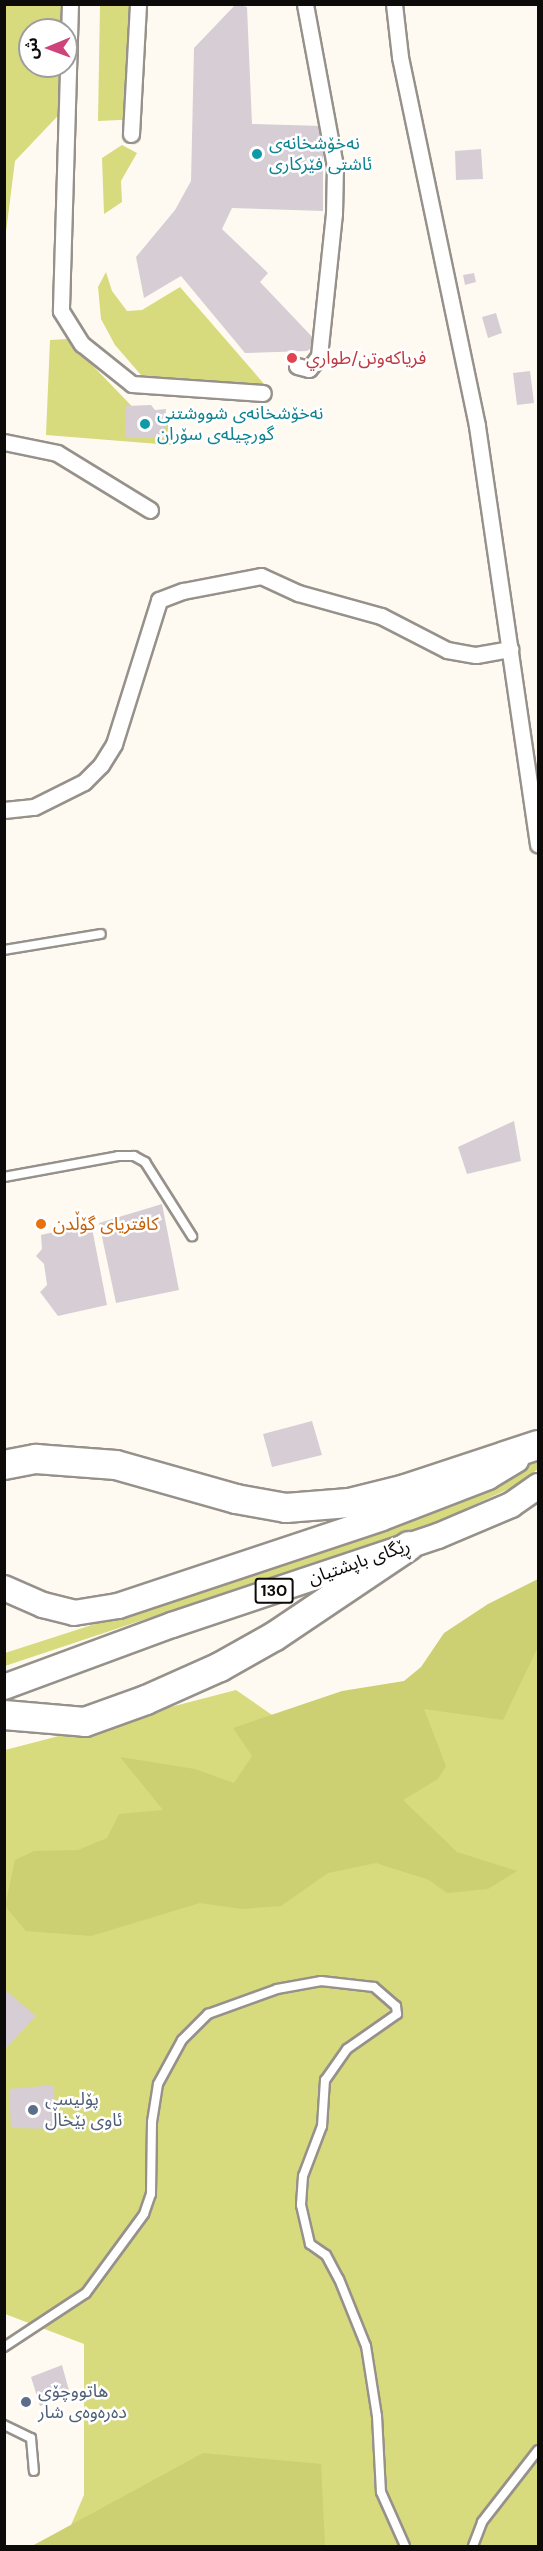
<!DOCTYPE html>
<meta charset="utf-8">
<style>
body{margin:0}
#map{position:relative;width:543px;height:2551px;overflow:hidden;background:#fffaf1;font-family:"DM Sans","Noto Sans Arabic",sans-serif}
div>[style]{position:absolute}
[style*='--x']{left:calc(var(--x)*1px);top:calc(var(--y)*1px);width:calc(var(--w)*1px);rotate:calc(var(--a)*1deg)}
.green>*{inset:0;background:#d7da7d}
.forest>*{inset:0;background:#cdd072}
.building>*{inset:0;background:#d7ced5}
.roads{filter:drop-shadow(2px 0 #96918a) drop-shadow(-2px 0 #96918a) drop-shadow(0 2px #96918a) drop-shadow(0 -2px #96918a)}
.lane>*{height:8px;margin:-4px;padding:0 4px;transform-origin:4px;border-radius:4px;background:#fff}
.street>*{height:15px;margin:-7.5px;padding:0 7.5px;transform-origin:7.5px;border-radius:7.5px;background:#fff}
.primary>*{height:24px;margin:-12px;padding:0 12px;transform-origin:12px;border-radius:12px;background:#fff}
.highway>*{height:28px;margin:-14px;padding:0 14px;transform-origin:14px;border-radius:14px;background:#fff}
.dots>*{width:16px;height:16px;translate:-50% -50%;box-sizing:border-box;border:3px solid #fff;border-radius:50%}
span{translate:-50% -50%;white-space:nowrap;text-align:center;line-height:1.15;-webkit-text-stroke:5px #fff;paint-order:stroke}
.shield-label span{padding:2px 4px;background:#fff;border:2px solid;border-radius:4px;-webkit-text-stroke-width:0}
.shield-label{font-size:16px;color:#0d0b09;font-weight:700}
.culture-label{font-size:18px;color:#0d838f}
.left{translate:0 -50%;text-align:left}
.health-label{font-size:18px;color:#be3a42}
.food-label{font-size:18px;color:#c56008}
.street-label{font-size:18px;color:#0d0b09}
.service-label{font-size:18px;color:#4e5e75}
.frame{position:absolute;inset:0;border:6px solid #0d0b09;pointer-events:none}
.north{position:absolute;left:18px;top:18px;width:60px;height:60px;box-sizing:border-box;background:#fff;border:2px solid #9e9d9d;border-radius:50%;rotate:269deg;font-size:16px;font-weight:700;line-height:24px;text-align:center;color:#0d0b09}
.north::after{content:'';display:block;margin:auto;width:21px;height:27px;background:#ce447a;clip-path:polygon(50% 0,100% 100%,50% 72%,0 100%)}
</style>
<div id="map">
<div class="green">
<i style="clip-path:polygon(evenodd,5px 5px,72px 5px,71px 102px,15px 161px,5px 240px,5px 5px,30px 30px,66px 30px,66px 66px,30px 66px,30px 30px)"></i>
<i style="clip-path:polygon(100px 5px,144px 5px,142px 119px,98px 121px)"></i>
<i style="clip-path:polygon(122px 145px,137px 153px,121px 181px,122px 202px,104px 214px,102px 158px)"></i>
<i style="clip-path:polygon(106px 272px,112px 291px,127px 311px,142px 310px,180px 287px,265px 385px,147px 382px,115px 345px,101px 319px,98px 287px)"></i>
<i style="clip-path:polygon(67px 339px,149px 424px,172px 425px,171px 445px,46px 435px,50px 340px)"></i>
<i style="clip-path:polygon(538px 1455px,538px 1469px,519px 1484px,437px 1522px,5px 1666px,5px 1653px,352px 1541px,480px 1495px)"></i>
<i style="clip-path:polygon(538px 1624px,538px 2546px,62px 2546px,84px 2495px,84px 2344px,5px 2314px,5px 1750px,236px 1690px,301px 1735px)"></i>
</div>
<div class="forest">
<i style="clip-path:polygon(538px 1579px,538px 1647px,503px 1720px,424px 1709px,446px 1766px,438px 1779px,403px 1800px,457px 1852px,517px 1871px,488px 1889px,447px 1893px,429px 1880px,376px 1863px,328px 1873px,281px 1906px,242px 1909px,200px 1903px,91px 1936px,26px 1931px,5px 1906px,15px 1860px,34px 1851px,78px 1850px,107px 1838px,119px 1814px,163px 1810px,120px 1757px,195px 1769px,234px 1783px,252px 1756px,233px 1728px,342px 1691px,404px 1681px,421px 1667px,444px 1633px,488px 1604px)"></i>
<i style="clip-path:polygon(203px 2453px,321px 2464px,325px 2546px,32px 2546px)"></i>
</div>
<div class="building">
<i style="clip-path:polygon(236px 4px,247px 7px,252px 124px,323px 126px,323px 211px,232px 208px,222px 229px,268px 273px,260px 282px,318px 343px,307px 351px,245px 353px,181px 276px,144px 298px,136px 257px,175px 210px,191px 181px,194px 48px)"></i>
<i style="clip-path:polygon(481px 149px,483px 179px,456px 180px,455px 151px)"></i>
<i style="clip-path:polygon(474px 273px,476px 282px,465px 285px,463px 275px)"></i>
<i style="clip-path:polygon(496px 313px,502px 333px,488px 338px,482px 317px)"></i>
<i style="clip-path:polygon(530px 371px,534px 403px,517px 405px,513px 373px)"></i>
<i style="clip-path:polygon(151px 405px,155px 410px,166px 409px,164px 438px,125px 438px,126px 406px)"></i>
<i style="clip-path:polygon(514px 1121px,521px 1161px,467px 1174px,458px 1147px)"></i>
<i style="clip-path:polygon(162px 1204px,179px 1290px,116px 1303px,99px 1223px)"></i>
<i style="clip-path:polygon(91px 1223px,107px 1305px,58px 1316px,40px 1292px,47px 1285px,44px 1264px,36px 1256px,42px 1249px,41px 1235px)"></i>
<i style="clip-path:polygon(312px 1421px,322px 1455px,272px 1467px,263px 1434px)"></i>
<i style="clip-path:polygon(4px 1989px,36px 2016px,6px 2048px,4px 2047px)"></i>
<i style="clip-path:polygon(54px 2085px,55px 2129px,11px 2128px,9px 2089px)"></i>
<i style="clip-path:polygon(62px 2365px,70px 2394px,40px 2406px,31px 2377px)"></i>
</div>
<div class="roads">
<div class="lane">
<i style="--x:4;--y:950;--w:98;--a:-9.4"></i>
<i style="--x:4;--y:1177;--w:116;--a:-10.4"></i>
<i style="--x:118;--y:1156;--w:16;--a:0"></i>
<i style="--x:134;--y:1156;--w:13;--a:29"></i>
<i style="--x:145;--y:1162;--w:88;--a:57.6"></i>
<i style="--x:4;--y:2347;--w:98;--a:-33.4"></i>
<i style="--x:86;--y:2293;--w:98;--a:-53.7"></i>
<i style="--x:144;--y:2214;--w:21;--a:-71"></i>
<i style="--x:151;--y:2194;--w:72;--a:-89.2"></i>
<i style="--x:152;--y:2122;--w:38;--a:-81"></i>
<i style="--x:158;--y:2084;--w:50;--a:-61.4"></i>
<i style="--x:182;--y:2040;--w:37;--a:-45"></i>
<i style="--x:208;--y:2014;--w:73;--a:-19.9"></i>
<i style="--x:277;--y:1989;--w:45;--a:-10.3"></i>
<i style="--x:321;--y:1981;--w:53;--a:6.5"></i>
<i style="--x:374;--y:1987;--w:29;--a:41"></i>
<i style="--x:396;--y:2006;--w:8;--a:83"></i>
<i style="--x:397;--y:2014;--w:61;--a:145"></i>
<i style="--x:347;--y:2049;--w:38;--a:125"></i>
<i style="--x:325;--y:2080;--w:46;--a:93.7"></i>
<i style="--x:322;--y:2126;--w:53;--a:110.8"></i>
<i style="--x:303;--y:2176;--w:29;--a:94"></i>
<i style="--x:301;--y:2205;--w:40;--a:77"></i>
<i style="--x:310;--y:2244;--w:19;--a:35"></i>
<i style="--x:326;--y:2255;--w:27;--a:62"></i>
<i style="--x:339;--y:2279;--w:72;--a:68.1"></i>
<i style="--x:366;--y:2346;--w:71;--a:81.1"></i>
<i style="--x:377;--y:2416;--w:76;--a:87"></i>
<i style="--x:381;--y:2492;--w:59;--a:66"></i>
<i style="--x:4;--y:2425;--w:30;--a:26"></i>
<i style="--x:31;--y:2438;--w:33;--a:85"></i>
<i style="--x:473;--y:2546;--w:26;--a:-69"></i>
<i style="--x:482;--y:2522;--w:91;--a:-52.1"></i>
</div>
<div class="street">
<i style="--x:70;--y:4;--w:307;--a:91.7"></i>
<i style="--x:61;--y:311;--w:39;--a:58"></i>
<i style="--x:82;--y:344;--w:64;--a:38.7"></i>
<i style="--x:132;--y:384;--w:131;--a:3.9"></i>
<i style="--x:394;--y:4;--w:53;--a:83.5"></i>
<i style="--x:400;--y:57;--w:377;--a:78.2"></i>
<i style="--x:477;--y:426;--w:423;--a:81.7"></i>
<i style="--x:131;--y:134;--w:130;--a:-86.9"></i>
<i style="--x:297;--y:366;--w:12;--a:14"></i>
<i style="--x:309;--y:369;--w:16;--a:-52"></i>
<i style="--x:319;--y:356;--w:143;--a:-84"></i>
<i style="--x:334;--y:214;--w:48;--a:-88.8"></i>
<i style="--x:335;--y:166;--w:165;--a:-100.5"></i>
<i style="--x:4;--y:442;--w:54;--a:11.7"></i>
<i style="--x:57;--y:453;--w:109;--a:31.5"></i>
<i style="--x:4;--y:810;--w:30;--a:-6"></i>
<i style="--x:34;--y:807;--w:56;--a:-26.6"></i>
<i style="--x:84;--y:782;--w:24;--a:-45"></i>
<i style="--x:101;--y:765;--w:25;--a:-58"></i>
<i style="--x:114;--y:744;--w:151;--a:-72.6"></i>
<i style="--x:159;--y:600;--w:26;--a:-21"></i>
<i style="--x:183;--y:591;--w:79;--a:-10.9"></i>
<i style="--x:261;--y:576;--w:41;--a:24.7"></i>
<i style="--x:298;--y:593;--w:86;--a:15.5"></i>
<i style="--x:381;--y:616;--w:74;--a:27.3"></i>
<i style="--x:447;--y:650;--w:29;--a:10"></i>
<i style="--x:476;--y:655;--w:35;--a:-10"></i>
</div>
<div class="primary">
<i style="--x:4;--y:1588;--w:43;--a:23.6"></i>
<i style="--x:43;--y:1605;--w:32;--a:14"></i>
<i style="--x:74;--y:1613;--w:45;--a:-9"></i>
<i style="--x:118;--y:1606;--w:278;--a:-18.4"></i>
<i style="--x:382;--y:1518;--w:114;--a:-21.1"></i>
<i style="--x:488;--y:1477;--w:33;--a:-31"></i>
<i style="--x:4;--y:1687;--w:179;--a:-20.3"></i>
<i style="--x:172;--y:1625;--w:280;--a:-18.5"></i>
<i style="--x:438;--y:1536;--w:79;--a:-23"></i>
<i style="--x:511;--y:1505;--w:33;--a:-35"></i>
</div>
<div class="highway">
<i style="--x:4;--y:1465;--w:33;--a:-11"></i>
<i style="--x:36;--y:1459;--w:80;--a:4.3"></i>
<i style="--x:116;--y:1465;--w:125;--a:15.8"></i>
<i style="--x:236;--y:1499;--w:51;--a:10.2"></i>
<i style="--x:286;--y:1508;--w:63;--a:-4.5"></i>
<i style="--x:349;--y:1503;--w:58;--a:-14"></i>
<i style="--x:405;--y:1489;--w:140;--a:-18.3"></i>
<i style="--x:4;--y:1715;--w:81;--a:4.9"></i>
<i style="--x:85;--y:1722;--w:65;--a:-19.8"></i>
<i style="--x:146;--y:1700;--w:81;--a:-24"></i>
<i style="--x:220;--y:1667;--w:63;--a:-29.4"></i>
<i style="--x:275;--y:1636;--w:161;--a:-33.9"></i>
</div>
</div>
<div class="dots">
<i style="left:257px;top:154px;background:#0f9aa8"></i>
<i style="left:292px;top:358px;background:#e0444e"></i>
<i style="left:145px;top:424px;background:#0f9aa8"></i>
<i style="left:41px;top:1224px;background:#e8710a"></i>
<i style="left:33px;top:2110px;background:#5c6f8a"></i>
<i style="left:26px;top:2402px;background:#5c6f8a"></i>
</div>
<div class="shield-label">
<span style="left:274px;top:1591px">130</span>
</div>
<div class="culture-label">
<span class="left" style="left:269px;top:154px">نەخۆشخانەی<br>ئاشتی فێرکاری</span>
<span class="left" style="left:157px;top:424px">نەخۆشخانەی شووشتنی<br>گورچیلەی سۆران</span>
</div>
<div class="health-label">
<span class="left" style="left:306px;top:358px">فریاکەوتن/طواري</span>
</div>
<div class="food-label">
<span class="left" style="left:53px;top:1224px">کافتریای گۆڵدن</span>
</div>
<div class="street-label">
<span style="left:359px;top:1562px;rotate:-19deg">ڕێگای باپشتیان</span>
</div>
<div class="service-label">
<span class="left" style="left:45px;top:2110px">پۆلیسی<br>ئاوی بێخاڵ</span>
<span class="left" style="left:38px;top:2402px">هاتووچۆی<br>دەرەوەی شار</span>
</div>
<div class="frame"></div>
<div class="north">ش</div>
</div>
